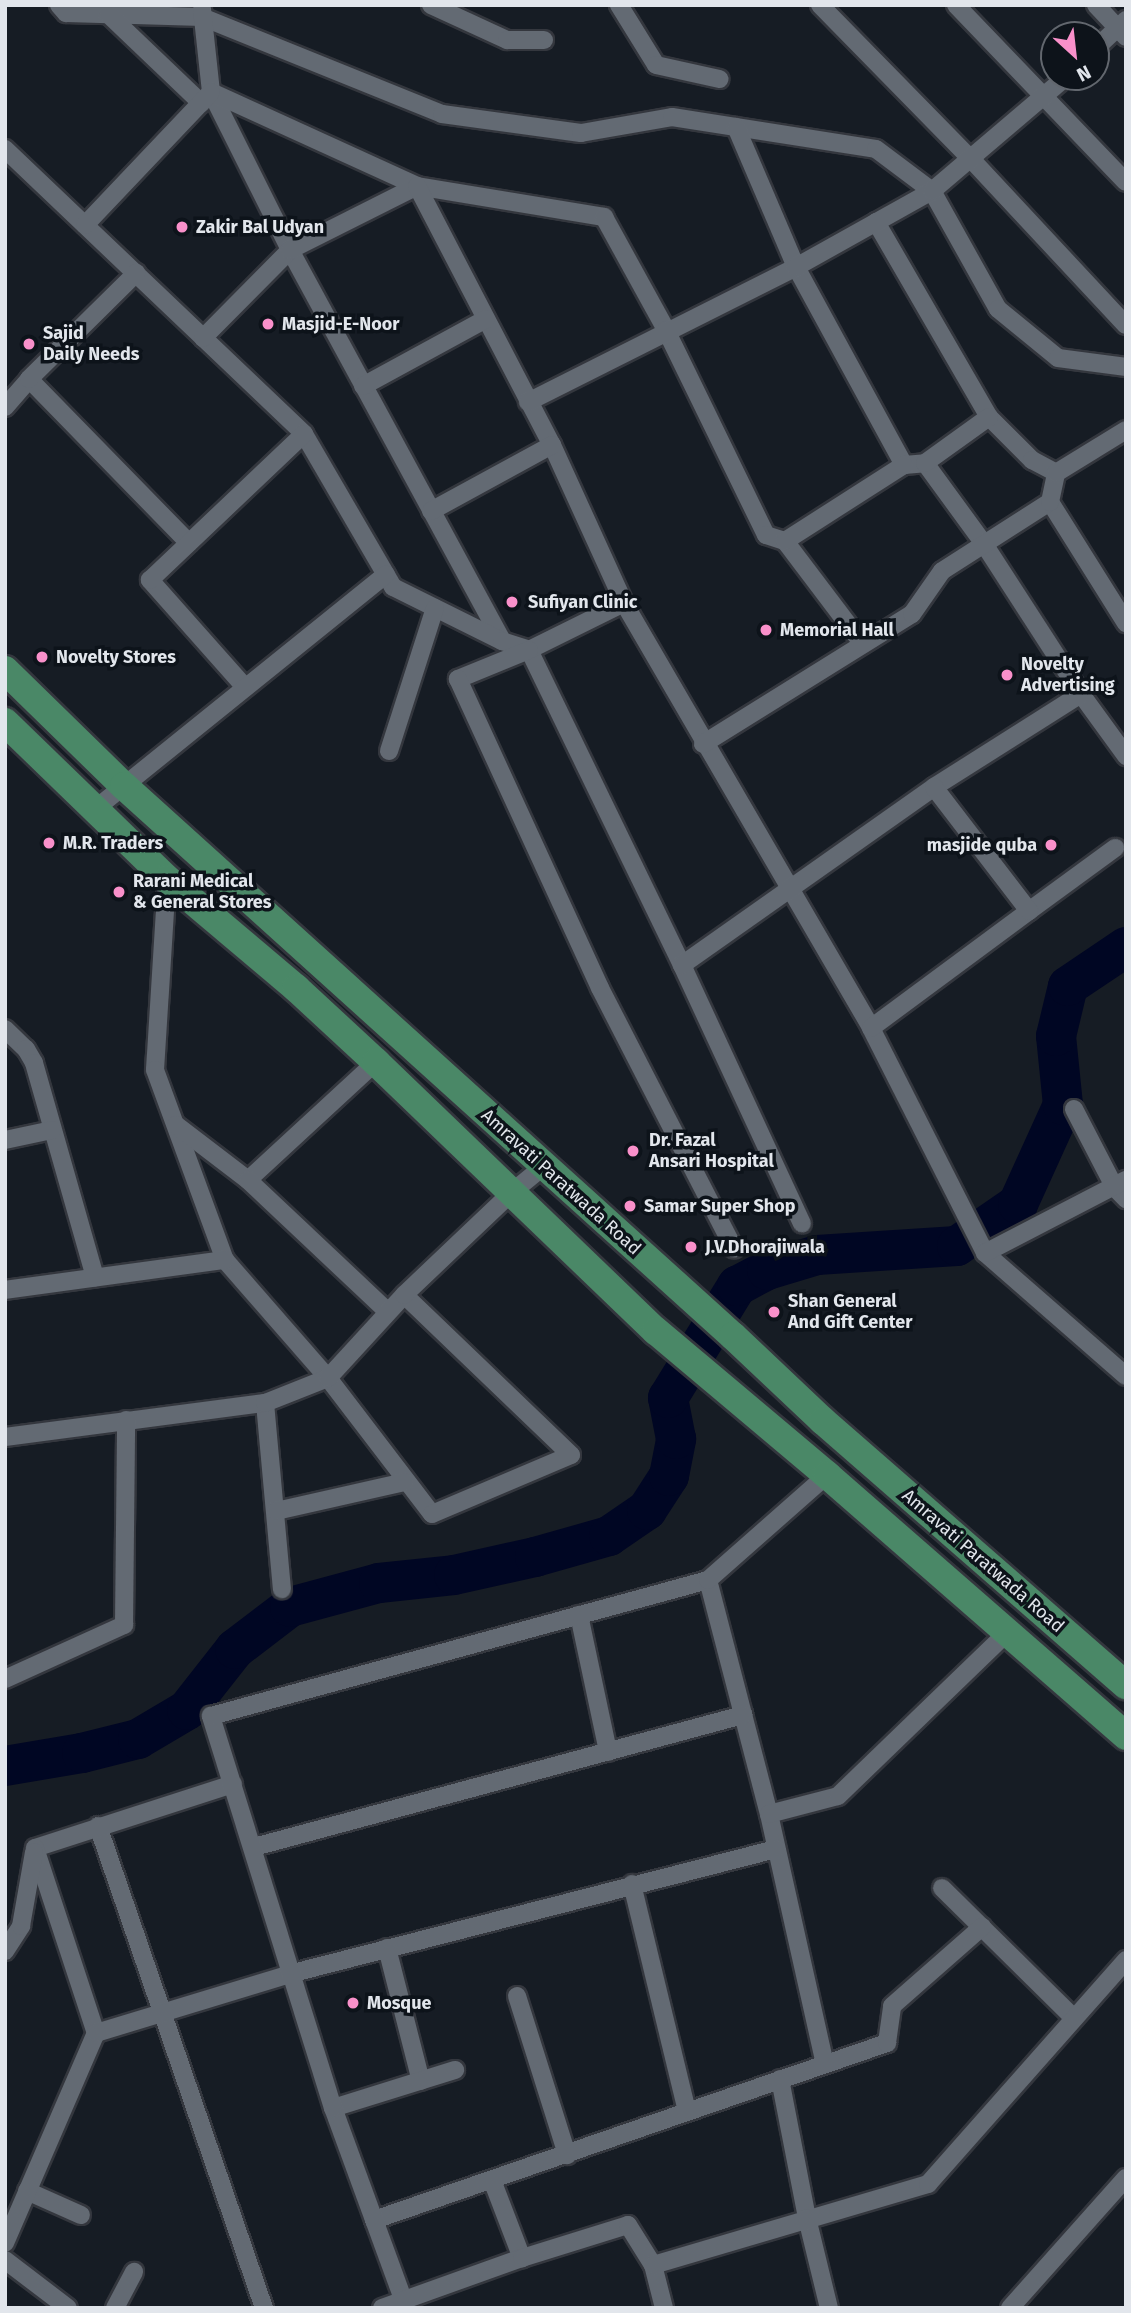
<!DOCTYPE html>
<style>
body{margin:0}
#map{position:relative;width:1131px;height:2313px;overflow:hidden;background:#161c24;font-family:"Fira Sans",sans-serif}
div>[style]{position:absolute}
[style*='--x']{left:calc(var(--x)*1px);top:calc(var(--y)*1px);width:calc(var(--w)*1px);rotate:calc(var(--a)*1deg)}
.river>*{height:40px;margin:-20px;padding:0 20px;transform-origin:20px;border-radius:20px;background:#000623}
.roads{filter:drop-shadow(2px 0 #34373e) drop-shadow(-2px 0 #34373e) drop-shadow(0 2px #34373e) drop-shadow(0 -2px #34373e)}
.street>*{height:18px;margin:-9px;padding:0 9px;transform-origin:9px;border-radius:9px;background:#636a73}
.primary>*{height:28px;margin:-14px;padding:0 14px;transform-origin:14px;border-radius:14px;background:#4a8867}
.dots>*{width:19px;height:19px;translate:-50% -50%;box-sizing:border-box;border:4px solid #0d131a;border-radius:50%}
span{translate:-50% -50%;white-space:nowrap;text-align:center;line-height:1.15;-webkit-text-stroke:7px #0d131a;paint-order:stroke}
.poi-label{font-size:18px;color:#e2e6ec;font-weight:700}
.left{translate:0 -50%;text-align:left}
.right{translate:-100% -50%;text-align:right}
.street-label{font-size:18px;color:#e2e6ec}
.frame{position:absolute;inset:0;border:7px solid #e2e6ec;pointer-events:none}
.north{position:absolute;left:1040px;top:21px;width:70px;height:70px;box-sizing:border-box;background:#0d131a;border:2px solid #62676e;border-radius:50%;rotate:153deg;font-size:19px;font-weight:700;line-height:28px;text-align:center;color:#e2e6ec}
.north::after{content:'';display:block;margin:auto;width:24px;height:32px;background:#f990ca;clip-path:polygon(50% 0,100% 100%,50% 72%,0 100%)}
</style>
<div id="map">
<div class="river">
<i style="--x:5;--y:1766;--w:78;--a:-9.6"></i>
<i style="--x:82;--y:1753;--w:58;--a:-14"></i>
<i style="--x:138;--y:1739;--w:57;--a:-30.6"></i>
<i style="--x:187;--y:1710;--w:78;--a:-51.8"></i>
<i style="--x:235;--y:1649;--w:69;--a:-37.4"></i>
<i style="--x:290;--y:1607;--w:92;--a:-15.1"></i>
<i style="--x:379;--y:1583;--w:75;--a:-6.1"></i>
<i style="--x:454;--y:1575;--w:83;--a:-12.5"></i>
<i style="--x:535;--y:1557;--w:77;--a:-15.8"></i>
<i style="--x:609;--y:1536;--w:46;--a:-34.4"></i>
<i style="--x:647;--y:1510;--w:40;--a:-57.1"></i>
<i style="--x:669;--y:1476;--w:38;--a:-79"></i>
<i style="--x:676;--y:1439;--w:42;--a:-101"></i>
<i style="--x:668;--y:1398;--w:132;--a:-58.4"></i>
<i style="--x:737;--y:1286;--w:34;--a:-28"></i>
<i style="--x:767;--y:1270;--w:52;--a:-16.7"></i>
<i style="--x:817;--y:1255;--w:140;--a:-3.7"></i>
<i style="--x:957;--y:1246;--w:74;--a:-34.5"></i>
<i style="--x:1018;--y:1204;--w:109;--a:-65.6"></i>
<i style="--x:1063;--y:1105;--w:69;--a:-95.8"></i>
<i style="--x:1056;--y:1036;--w:51;--a:-76.5"></i>
<i style="--x:1068;--y:986;--w:70;--a:-33.9"></i>
</div>
<div class="roads">
<div class="street">
<i style="--x:59;--y:5;--w:11;--a:49"></i>
<i style="--x:66;--y:13;--w:136;--a:1.7"></i>
<i style="--x:202;--y:17;--w:259;--a:22"></i>
<i style="--x:442;--y:114;--w:140;--a:7.8"></i>
<i style="--x:581;--y:133;--w:92;--a:-10"></i>
<i style="--x:672;--y:117;--w:206;--a:8.9"></i>
<i style="--x:876;--y:149;--w:70;--a:36.9"></i>
<i style="--x:932;--y:191;--w:135;--a:60.8"></i>
<i style="--x:998;--y:309;--w:77;--a:39.2"></i>
<i style="--x:1058;--y:358;--w:69;--a:7.5"></i>
<i style="--x:431;--y:5;--w:84;--a:24.7"></i>
<i style="--x:507;--y:40;--w:37;--a:0"></i>
<i style="--x:619;--y:5;--w:70;--a:58.3"></i>
<i style="--x:656;--y:65;--w:65;--a:12.5"></i>
<i style="--x:820;--y:5;--w:216;--a:45.6"></i>
<i style="--x:971;--y:159;--w:227;--a:47"></i>
<i style="--x:956;--y:5;--w:245;--a:46.2"></i>
<i style="--x:1096;--y:5;--w:44;--a:46.8"></i>
<i style="--x:202;--y:9;--w:83;--a:83.8"></i>
<i style="--x:211;--y:92;--w:177;--a:63.4"></i>
<i style="--x:290;--y:250;--w:445;--a:61.5"></i>
<i style="--x:108;--y:14;--w:129;--a:43.7"></i>
<i style="--x:1096;--y:48;--w:41;--a:-43"></i>
<i style="--x:211;--y:92;--w:226;--a:24.5"></i>
<i style="--x:417;--y:186;--w:190;--a:9.4"></i>
<i style="--x:604;--y:217;--w:129;--a:61.2"></i>
<i style="--x:666;--y:330;--w:228;--a:64"></i>
<i style="--x:766;--y:535;--w:20;--a:18"></i>
<i style="--x:785;--y:541;--w:129;--a:52.9"></i>
<i style="--x:736;--y:127;--w:152;--a:66.8"></i>
<i style="--x:796;--y:267;--w:226;--a:61.4"></i>
<i style="--x:904;--y:465;--w:21;--a:-5"></i>
<i style="--x:925;--y:463;--w:100;--a:53.9"></i>
<i style="--x:984;--y:544;--w:179;--a:57.1"></i>
<i style="--x:1081;--y:694;--w:77;--a:54"></i>
<i style="--x:5;--y:149;--w:413;--a:43.6"></i>
<i style="--x:304;--y:434;--w:177;--a:59.8"></i>
<i style="--x:393;--y:587;--w:122;--a:26.4"></i>
<i style="--x:502;--y:641;--w:28;--a:18"></i>
<i style="--x:529;--y:650;--w:350;--a:64.1"></i>
<i style="--x:682;--y:965;--w:285;--a:65.1"></i>
<i style="--x:876;--y:222;--w:225;--a:59.9"></i>
<i style="--x:989;--y:417;--w:61;--a:45"></i>
<i style="--x:1032;--y:460;--w:27;--a:28"></i>
<i style="--x:85;--y:225;--w:183;--a:-46.5"></i>
<i style="--x:203;--y:338;--w:124;--a:-45.3"></i>
<i style="--x:290;--y:250;--w:142;--a:-26.7"></i>
<i style="--x:417;--y:186;--w:292;--a:62.5"></i>
<i style="--x:552;--y:445;--w:174;--a:65.5"></i>
<i style="--x:624;--y:603;--w:492;--a:59.8"></i>
<i style="--x:871;--y:1028;--w:252;--a:63.1"></i>
<i style="--x:985;--y:1253;--w:187;--a:41.1"></i>
<i style="--x:29;--y:379;--w:229;--a:45.7"></i>
<i style="--x:363;--y:386;--w:140;--a:-28.6"></i>
<i style="--x:528;--y:402;--w:300;--a:-26.7"></i>
<i style="--x:796;--y:267;--w:156;--a:-29.2"></i>
<i style="--x:932;--y:191;--w:176;--a:-40.4"></i>
<i style="--x:5;--y:407;--w:37;--a:-49"></i>
<i style="--x:29;--y:379;--w:151;--a:-44.7"></i>
<i style="--x:925;--y:463;--w:79;--a:-35.7"></i>
<i style="--x:1050;--y:502;--w:143;--a:57.9"></i>
<i style="--x:431;--y:511;--w:138;--a:-28.6"></i>
<i style="--x:785;--y:541;--w:141;--a:-32.6"></i>
<i style="--x:624;--y:603;--w:106;--a:153.7"></i>
<i style="--x:529;--y:650;--w:77;--a:157.8"></i>
<i style="--x:458;--y:679;--w:340;--a:65.3"></i>
<i style="--x:600;--y:988;--w:293;--a:62.8"></i>
<i style="--x:244;--y:686;--w:142;--a:-131.6"></i>
<i style="--x:150;--y:580;--w:212;--a:-43.5"></i>
<i style="--x:703;--y:744;--w:246;--a:-31.9"></i>
<i style="--x:912;--y:614;--w:52;--a:-55.1"></i>
<i style="--x:942;--y:571;--w:128;--a:-32.6"></i>
<i style="--x:1050;--y:502;--w:30;--a:-78"></i>
<i style="--x:1056;--y:473;--w:82;--a:-31.6"></i>
<i style="--x:389;--y:751;--w:150;--a:-72.2"></i>
<i style="--x:94;--y:810;--w:375;--a:-38.9"></i>
<i style="--x:167;--y:879;--w:191;--a:93.6"></i>
<i style="--x:155;--y:1070;--w:202;--a:69.8"></i>
<i style="--x:225;--y:1260;--w:157;--a:48.9"></i>
<i style="--x:328;--y:1378;--w:171;--a:52.6"></i>
<i style="--x:432;--y:1514;--w:151;--a:-23"></i>
<i style="--x:571;--y:1455;--w:231;--a:-136.2"></i>
<i style="--x:1029;--y:911;--w:107;--a:-36.2"></i>
<i style="--x:682;--y:965;--w:309;--a:-35.2"></i>
<i style="--x:934;--y:787;--w:174;--a:-32.3"></i>
<i style="--x:871;--y:1028;--w:197;--a:-36.5"></i>
<i style="--x:1029;--y:911;--w:156;--a:-127.5"></i>
<i style="--x:5;--y:1029;--w:29;--a:44"></i>
<i style="--x:26;--y:1049;--w:16;--a:60"></i>
<i style="--x:34;--y:1063;--w:223;--a:74.1"></i>
<i style="--x:1074;--y:1109;--w:89;--a:62.6"></i>
<i style="--x:1115;--y:1188;--w:16;--a:45"></i>
<i style="--x:176;--y:1125;--w:91;--a:37.4"></i>
<i style="--x:248;--y:1180;--w:174;--a:-42.7"></i>
<i style="--x:5;--y:1140;--w:48;--a:-12"></i>
<i style="--x:248;--y:1180;--w:192;--a:43.3"></i>
<i style="--x:985;--y:1253;--w:159;--a:-27.4"></i>
<i style="--x:5;--y:1290;--w:222;--a:-7.8"></i>
<i style="--x:265;--y:1403;--w:187;--a:84.8"></i>
<i style="--x:5;--y:1437;--w:262;--a:-7.5"></i>
<i style="--x:265;--y:1403;--w:68;--a:-21.6"></i>
<i style="--x:328;--y:1378;--w:113;--a:-47.5"></i>
<i style="--x:404;--y:1295;--w:148;--a:-43.6"></i>
<i style="--x:511;--y:1193;--w:43;--a:-39.3"></i>
<i style="--x:276;--y:1511;--w:132;--a:-12.7"></i>
<i style="--x:708;--y:1580;--w:242;--a:75.4"></i>
<i style="--x:769;--y:1814;--w:256;--a:77.4"></i>
<i style="--x:579;--y:1615;--w:140;--a:78"></i>
<i style="--x:5;--y:1679;--w:131;--a:-24.4"></i>
<i style="--x:124;--y:1625;--w:205;--a:-89.4"></i>
<i style="--x:769;--y:1814;--w:71;--a:-14.6"></i>
<i style="--x:838;--y:1796;--w:236;--a:-44"></i>
<i style="--x:98;--y:1826;--w:510;--a:71"></i>
<i style="--x:254;--y:1847;--w:507;--a:-15.11"></i>
<i style="--x:35;--y:1848;--w:208;--a:-17.9"></i>
<i style="--x:35;--y:1848;--w:195;--a:71.8"></i>
<i style="--x:632;--y:1884;--w:234;--a:76.4"></i>
<i style="--x:942;--y:1888;--w:185;--a:44.6"></i>
<i style="--x:387;--y:1948;--w:137;--a:75.7"></i>
<i style="--x:5;--y:1951;--w:30;--a:-57"></i>
<i style="--x:21;--y:1926;--w:75;--a:-80"></i>
<i style="--x:517;--y:1996;--w:167;--a:72.5"></i>
<i style="--x:780;--y:2079;--w:142;--a:79"></i>
<i style="--x:807;--y:2218;--w:93;--a:76.3"></i>
<i style="--x:333;--y:2108;--w:128;--a:-17.3"></i>
<i style="--x:492;--y:2180;--w:84;--a:69"></i>
<i style="--x:27;--y:2191;--w:59;--a:24"></i>
<i style="--x:374;--y:2220;--w:543;--a:-19.04"></i>
<i style="--x:887;--y:2043;--w:37;--a:-82"></i>
<i style="--x:892;--y:2006;--w:120;--a:-41.3"></i>
<i style="--x:5;--y:2243;--w:229;--a:-66.6"></i>
<i style="--x:96;--y:2033;--w:206;--a:-16.9"></i>
<i style="--x:293;--y:1973;--w:499;--a:-14.4"></i>
<i style="--x:5;--y:2260;--w:79;--a:37.3"></i>
<i style="--x:403;--y:2299;--w:203;--a:-110.1"></i>
<i style="--x:333;--y:2108;--w:411;--a:-107.3"></i>
<i style="--x:211;--y:1716;--w:515;--a:-15.3"></i>
<i style="--x:708;--y:1580;--w:159;--a:-41.4"></i>
<i style="--x:115;--y:2308;--w:41;--a:-62.2"></i>
<i style="--x:382;--y:2308;--w:149;--a:-19.7"></i>
<i style="--x:522;--y:2258;--w:111;--a:-17.3"></i>
<i style="--x:628;--y:2225;--w:47;--a:58"></i>
<i style="--x:664;--y:2308;--w:44;--a:-104.3"></i>
<i style="--x:653;--y:2265;--w:287;--a:-16.4"></i>
<i style="--x:928;--y:2184;--w:299;--a:-48.5"></i>
<i style="--x:1010;--y:2308;--w:174;--a:-48.3"></i>
</div>
<div class="primary">
<i style="--x:5;--y:670;--w:166;--a:44.3"></i>
<i style="--x:124;--y:786;--w:821;--a:42.09"></i>
<i style="--x:733;--y:1336;--w:124;--a:43.4"></i>
<i style="--x:823;--y:1421;--w:402;--a:41.1"></i>
<i style="--x:5;--y:722;--w:226;--a:44.1"></i>
<i style="--x:167;--y:879;--w:169;--a:40.2"></i>
<i style="--x:296;--y:988;--w:109;--a:42.8"></i>
<i style="--x:376;--y:1062;--w:388;--a:43.9"></i>
<i style="--x:656;--y:1331;--w:224;--a:40.1"></i>
<i style="--x:827;--y:1475;--w:397;--a:41.1"></i>
</div>
</div>
<div class="dots">
<i style="left:182px;top:227px;background:#f990ca"></i>
<i style="left:268px;top:324px;background:#f990ca"></i>
<i style="left:29px;top:344px;background:#f990ca"></i>
<i style="left:512px;top:602px;background:#f990ca"></i>
<i style="left:766px;top:630px;background:#f990ca"></i>
<i style="left:42px;top:657px;background:#f990ca"></i>
<i style="left:1007px;top:675px;background:#f990ca"></i>
<i style="left:49px;top:843px;background:#f990ca"></i>
<i style="left:1051px;top:845px;background:#f990ca"></i>
<i style="left:119px;top:892px;background:#f990ca"></i>
<i style="left:633px;top:1151px;background:#f990ca"></i>
<i style="left:630px;top:1206px;background:#f990ca"></i>
<i style="left:691px;top:1247px;background:#f990ca"></i>
<i style="left:774px;top:1312px;background:#f990ca"></i>
<i style="left:353px;top:2003px;background:#f990ca"></i>
</div>
<div class="poi-label">
<span class="left" style="left:196px;top:227px">Zakir Bal Udyan</span>
<span class="left" style="left:282px;top:324px">Masjid-E-Noor</span>
<span class="left" style="left:43px;top:344px">Sajid<br>Daily Needs</span>
<span class="left" style="left:528px;top:602px">Sufiyan Clinic</span>
<span class="left" style="left:780px;top:630px">Memorial Hall</span>
<span class="left" style="left:56px;top:657px">Novelty Stores</span>
<span class="left" style="left:1021px;top:675px">Novelty<br>Advertising</span>
<span class="left" style="left:63px;top:843px">M.R. Traders</span>
<span class="right" style="left:1037px;top:845px">masjide quba</span>
<span class="left" style="left:133px;top:892px">Rarani Medical<br>&amp; General Stores</span>
<span class="left" style="left:649px;top:1151px">Dr. Fazal<br>Ansari Hospital</span>
<span class="left" style="left:644px;top:1206px">Samar Super Shop</span>
<span class="left" style="left:705px;top:1247px">J.V.Dhorajiwala</span>
<span class="left" style="left:788px;top:1312px">Shan General<br>And Gift Center</span>
<span class="left" style="left:367px;top:2003px">Mosque</span>
</div>
<div class="street-label">
<span style="left:561px;top:1182px;rotate:42deg">Amravati Paratwada Road</span>
<span style="left:983px;top:1561px;rotate:41deg">Amravati Paratwada Road</span>
</div>
<div class="frame"></div>
<div class="north">N</div>
</div>
